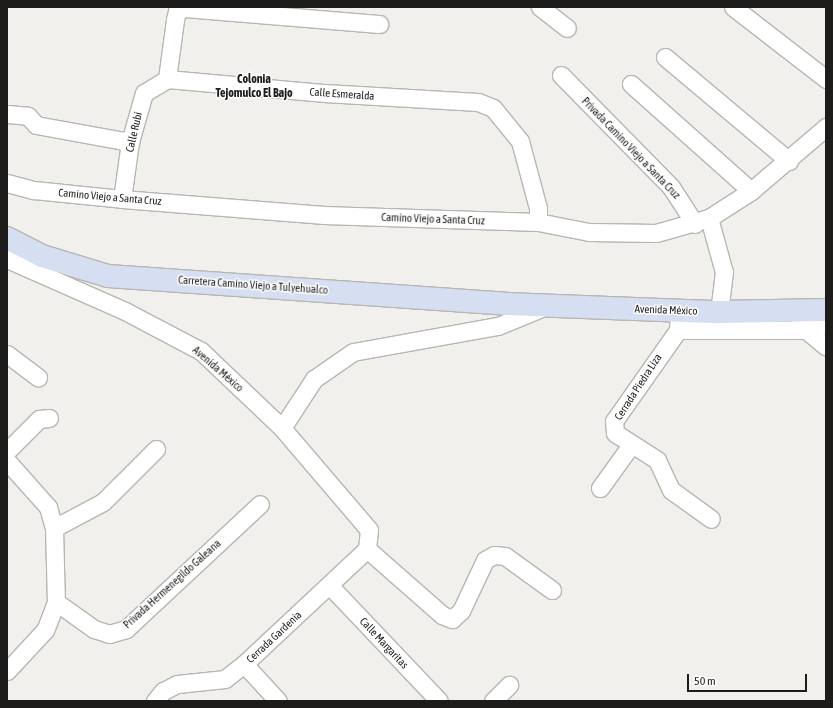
<!DOCTYPE html>
<meta charset="utf-8">
<style>
body{margin:0}
#map{position:relative;width:833px;height:708px;overflow:hidden;background:#f2f0ec;font-family:"Asap Condensed",sans-serif}
div>[style]{position:absolute}
[style*='--x']{left:calc(var(--x)*1px);top:calc(var(--y)*1px);width:calc(var(--w)*1px);rotate:calc(var(--a)*1deg)}
.roads{filter:drop-shadow(1px 0 #b7b6b2) drop-shadow(-1px 0 #b7b6b2) drop-shadow(0 1px #b7b6b2) drop-shadow(0 -1px #b7b6b2)}
.minor>*{height:17px;margin:-8.5px;padding:0 8.5px;transform-origin:8.5px;border-radius:8.5px;background:#fff}
.secondary>*{height:22px;margin:-11px;padding:0 11px;transform-origin:11px;border-radius:11px;background:#d6def2}
span{translate:-50% -50%;white-space:nowrap;text-align:center;line-height:1.15;-webkit-text-stroke:3px #fff;paint-order:stroke}
.street-label{font-size:11px;color:#1d1c1b}
.neighbourhood-label{font-size:12px;color:#1d1c1b;font-weight:700}
.frame{position:absolute;inset:0;border:8px solid #1d1c1b;pointer-events:none}
.scale{position:absolute;left:687px;top:674px;width:120px;height:18px;box-sizing:border-box;border:2px solid #1d1c1b;border-top:0;padding-left:5px;font-size:12px;line-height:14px;white-space:nowrap;color:#1d1c1b;-webkit-text-stroke:3px #fff;paint-order:stroke}
</style>
<div id="map">
<div class="roads">
<div class="minor">
<i style="--x:540;--y:7;--w:34;--a:38"></i>
<i style="--x:733;--y:7;--w:118;--a:37.7"></i>
<i style="--x:665;--y:57;--w:162;--a:40"></i>
<i style="--x:561;--y:75;--w:157;--a:45.5"></i>
<i style="--x:671;--y:187;--w:44;--a:57"></i>
<i style="--x:167;--y:79;--w:60;--a:-82.3"></i>
<i style="--x:175;--y:20;--w:9;--a:-77"></i>
<i style="--x:177;--y:11;--w:8;--a:-23"></i>
<i style="--x:184;--y:8;--w:196;--a:4.7"></i>
<i style="--x:631;--y:84;--w:161;--a:41.7"></i>
<i style="--x:7;--y:114;--w:21;--a:5"></i>
<i style="--x:28;--y:116;--w:12;--a:48"></i>
<i style="--x:36;--y:125;--w:96;--a:10.3"></i>
<i style="--x:7;--y:183;--w:28;--a:15"></i>
<i style="--x:34;--y:190;--w:88;--a:5.8"></i>
<i style="--x:122;--y:199;--w:203;--a:4.5"></i>
<i style="--x:324;--y:215;--w:214;--a:1.9"></i>
<i style="--x:538;--y:222;--w:52;--a:11.1"></i>
<i style="--x:589;--y:232;--w:67;--a:0.9"></i>
<i style="--x:656;--y:233;--w:55;--a:-15.8"></i>
<i style="--x:709;--y:218;--w:50;--a:-32.7"></i>
<i style="--x:751;--y:191;--w:99;--a:-40.5"></i>
<i style="--x:122;--y:199;--w:58;--a:-82"></i>
<i style="--x:130;--y:142;--w:51;--a:-74.1"></i>
<i style="--x:144;--y:93;--w:27;--a:-31"></i>
<i style="--x:167;--y:79;--w:159;--a:5.1"></i>
<i style="--x:325;--y:93;--w:153;--a:3.4"></i>
<i style="--x:478;--y:102;--w:16;--a:22"></i>
<i style="--x:493;--y:108;--w:43;--a:50.7"></i>
<i style="--x:520;--y:141;--w:69;--a:75"></i>
<i style="--x:538;--y:208;--w:14;--a:90"></i>
<i style="--x:709;--y:218;--w:56;--a:74.5"></i>
<i style="--x:724;--y:272;--w:40;--a:97.1"></i>
<i style="--x:7;--y:259;--w:129;--a:23.8"></i>
<i style="--x:125;--y:311;--w:86;--a:27.8"></i>
<i style="--x:201;--y:351;--w:112;--a:43.5"></i>
<i style="--x:282;--y:428;--w:134;--a:49.5"></i>
<i style="--x:369;--y:530;--w:19;--a:96"></i>
<i style="--x:367;--y:549;--w:168;--a:136.9"></i>
<i style="--x:244;--y:664;--w:24;--a:142"></i>
<i style="--x:225;--y:679;--w:48;--a:174.1"></i>
<i style="--x:177;--y:684;--w:16;--a:153"></i>
<i style="--x:163;--y:691;--w:13;--a:129"></i>
<i style="--x:679;--y:311;--w:19;--a:93"></i>
<i style="--x:678;--y:330;--w:111;--a:125.1"></i>
<i style="--x:614;--y:421;--w:12;--a:85"></i>
<i style="--x:615;--y:433;--w:50;--a:32.7"></i>
<i style="--x:657;--y:460;--w:33;--a:65"></i>
<i style="--x:671;--y:490;--w:49;--a:35.9"></i>
<i style="--x:799;--y:324;--w:35;--a:40"></i>
<i style="--x:678;--y:330;--w:129;--a:0"></i>
<i style="--x:807;--y:330;--w:20;--a:-18"></i>
<i style="--x:7;--y:354;--w:39;--a:37"></i>
<i style="--x:282;--y:428;--w:59;--a:-56.9"></i>
<i style="--x:314;--y:379;--w:47;--a:-34.7"></i>
<i style="--x:353;--y:352;--w:147;--a:-10.2"></i>
<i style="--x:498;--y:326;--w:50;--a:-22.4"></i>
<i style="--x:7;--y:451;--w:45;--a:-45"></i>
<i style="--x:39;--y:419;--w:10;--a:-6"></i>
<i style="--x:7;--y:461;--w:62;--a:48.3"></i>
<i style="--x:48;--y:507;--w:22;--a:74"></i>
<i style="--x:54;--y:528;--w:74;--a:88.5"></i>
<i style="--x:56;--y:602;--w:30;--a:111"></i>
<i style="--x:45;--y:630;--w:56;--a:132.8"></i>
<i style="--x:600;--y:488;--w:53;--a:-54.2"></i>
<i style="--x:54;--y:528;--w:55;--a:-28"></i>
<i style="--x:103;--y:502;--w:75;--a:-45"></i>
<i style="--x:367;--y:549;--w:100;--a:41.3"></i>
<i style="--x:442;--y:615;--w:11;--a:22"></i>
<i style="--x:452;--y:619;--w:12;--a:-42"></i>
<i style="--x:461;--y:611;--w:56;--a:-64.8"></i>
<i style="--x:485;--y:560;--w:10;--a:-29"></i>
<i style="--x:494;--y:555;--w:11;--a:5"></i>
<i style="--x:505;--y:556;--w:58;--a:35.9"></i>
<i style="--x:330;--y:586;--w:158;--a:46.5"></i>
<i style="--x:56;--y:602;--w:47;--a:35.4"></i>
<i style="--x:94;--y:629;--w:16;--a:18"></i>
<i style="--x:109;--y:634;--w:18;--a:-16"></i>
<i style="--x:126;--y:629;--w:183;--a:-43"></i>
<i style="--x:244;--y:664;--w:50;--a:47.4"></i>
<i style="--x:493;--y:701;--w:23;--a:-45"></i>
</div>
<div class="secondary">
<i style="--x:7;--y:238;--w:39;--a:27"></i>
<i style="--x:42;--y:256;--w:69;--a:16.9"></i>
<i style="--x:108;--y:276;--w:399;--a:4"></i>
<i style="--x:506;--y:304;--w:213;--a:2.2"></i>
<i style="--x:719;--y:312;--w:107;--a:-1.1"></i>
</div>
</div>
<div class="street-label">
<span style="left:342px;top:94px;rotate:4deg">Calle Esmeralda</span>
<span style="left:134px;top:132px;rotate:-77deg">Calle Rubí</span>
<span style="left:631px;top:148px;rotate:46deg">Privada Camino Viejo a Santa Cruz</span>
<span style="left:110px;top:197px;rotate:5deg">Camino Viejo a Santa Cruz</span>
<span style="left:433px;top:219px;rotate:2deg">Camino Viejo a Santa Cruz</span>
<span style="left:253px;top:285px;rotate:4deg">Carretera Camino Viejo a Tulyehualco</span>
<span style="left:666px;top:310px;rotate:2deg">Avenida México</span>
<span style="left:218px;top:369px;rotate:41deg">Avenida México</span>
<span style="left:638px;top:387px;rotate:-57deg">Cerrada Piedra Liza</span>
<span style="left:172px;top:584px;rotate:-42deg">Privada Hermenegildo Galeana</span>
<span style="left:274px;top:637px;rotate:-43deg">Cerrada Gardenia</span>
<span style="left:384px;top:643px;rotate:47deg">Calle Margaritas</span>
</div>
<div class="neighbourhood-label">
<span style="left:254px;top:87px">Colonia<br>Tejomulco El Bajo</span>
</div>
<div class="frame"></div>
<div class="scale">50 m</div>
</div>
